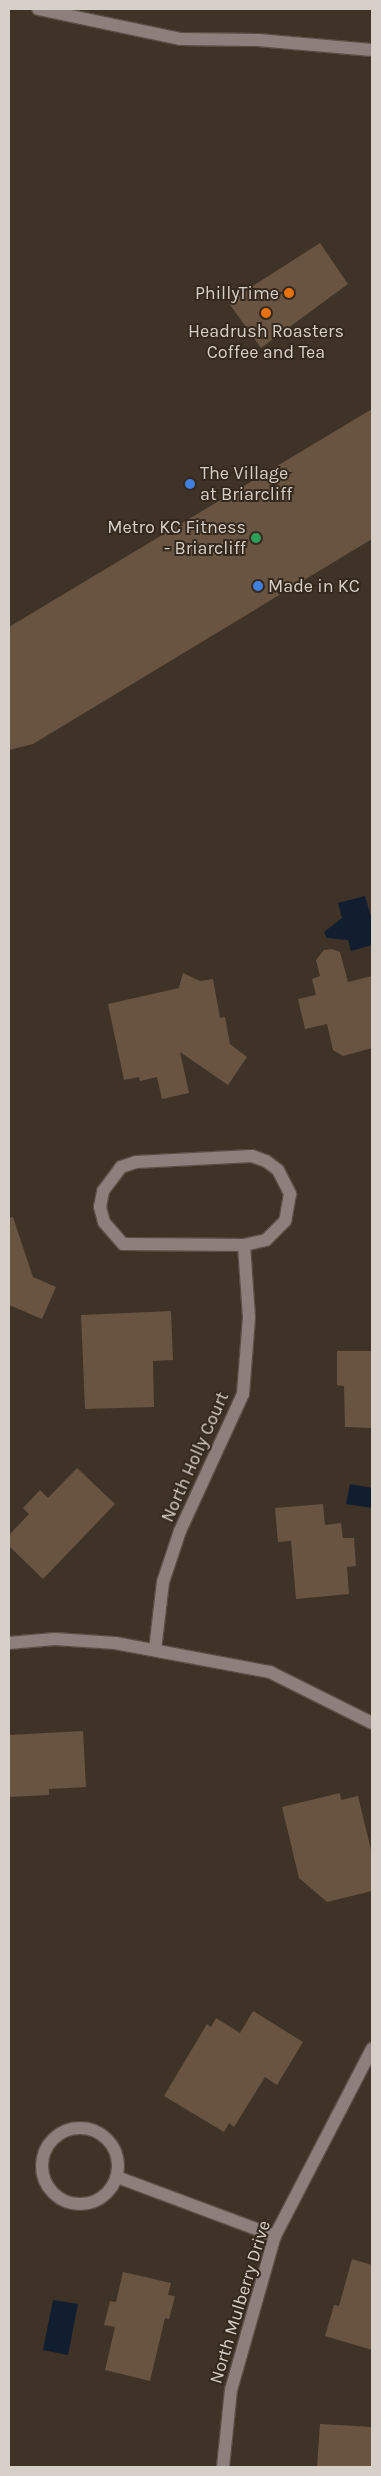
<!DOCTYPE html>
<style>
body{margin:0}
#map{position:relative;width:381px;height:2476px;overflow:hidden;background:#3f3328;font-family:Karla,sans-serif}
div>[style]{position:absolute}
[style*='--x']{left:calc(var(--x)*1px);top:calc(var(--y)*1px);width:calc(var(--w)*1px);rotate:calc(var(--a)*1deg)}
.water>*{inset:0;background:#101e30}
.building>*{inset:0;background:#685440}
.roads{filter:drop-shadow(1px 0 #5a4f45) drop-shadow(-1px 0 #5a4f45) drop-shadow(0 1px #5a4f45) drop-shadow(0 -1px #5a4f45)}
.minor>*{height:12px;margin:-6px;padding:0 6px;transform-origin:6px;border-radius:6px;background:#8d7f7c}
.minor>.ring{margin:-6px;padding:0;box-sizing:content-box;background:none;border:12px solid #8d7f7c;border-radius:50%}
.dots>*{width:14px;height:14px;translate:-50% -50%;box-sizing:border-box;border:2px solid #35291e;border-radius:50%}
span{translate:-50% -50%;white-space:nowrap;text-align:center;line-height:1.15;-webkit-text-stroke:4px #35291e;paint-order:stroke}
.poi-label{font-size:18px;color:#d7d0c8}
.right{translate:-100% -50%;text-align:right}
.left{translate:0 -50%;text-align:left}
.street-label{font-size:18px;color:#d7d0c8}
.frame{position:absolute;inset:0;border:10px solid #d7d0c8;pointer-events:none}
</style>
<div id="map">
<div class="water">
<i style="clip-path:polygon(365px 896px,372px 920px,372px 945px,351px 951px,348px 940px,327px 938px,324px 932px,342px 918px,338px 903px)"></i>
<i style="clip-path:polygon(350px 1484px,372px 1488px,372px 1508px,346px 1504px)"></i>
<i style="clip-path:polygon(53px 2300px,78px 2304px,68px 2355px,43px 2350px)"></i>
</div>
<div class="building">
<i style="clip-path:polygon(320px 243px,348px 284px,261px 348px,228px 302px)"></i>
<i style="clip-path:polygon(372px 409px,372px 539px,33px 744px,9px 750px,9px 627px)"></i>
<i style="clip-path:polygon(332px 949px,340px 952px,348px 982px,372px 976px,372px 1048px,343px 1056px,333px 1050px,327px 1024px,305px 1029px,298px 999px,316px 995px,312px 979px,320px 976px,316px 960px,324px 950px)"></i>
<i style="clip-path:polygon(183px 973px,200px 981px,213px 979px,220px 1018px,225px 1017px,230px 1044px,247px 1057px,228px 1085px,180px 1052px,189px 1093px,162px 1099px,157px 1077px,140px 1081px,139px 1077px,124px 1080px,108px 1004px,179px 988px)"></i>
<i style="clip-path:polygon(13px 1217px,33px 1277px,56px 1287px,42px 1319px,9px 1305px,9px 1218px)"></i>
<i style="clip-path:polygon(171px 1311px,173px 1360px,153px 1361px,154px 1407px,85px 1409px,81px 1315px)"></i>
<i style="clip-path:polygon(337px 1351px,372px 1351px,372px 1428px,345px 1427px,344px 1386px,337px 1385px)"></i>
<i style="clip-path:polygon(77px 1468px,115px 1504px,43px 1579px,9px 1546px,9px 1535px,29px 1514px,23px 1508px,40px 1490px,48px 1498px)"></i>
<i style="clip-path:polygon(323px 1504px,325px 1525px,341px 1523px,343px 1538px,354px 1538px,356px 1566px,347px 1567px,349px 1594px,296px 1599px,291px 1541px,278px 1542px,275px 1508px)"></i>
<i style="clip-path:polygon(83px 1731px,86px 1787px,49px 1789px,49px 1795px,9px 1797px,9px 1735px)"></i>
<i style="clip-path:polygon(340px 1793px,341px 1800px,358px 1796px,372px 1854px,372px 1891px,327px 1902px,299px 1878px,282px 1807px)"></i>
<i style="clip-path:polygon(253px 2011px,303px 2042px,277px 2085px,265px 2077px,234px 2127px,229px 2123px,224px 2132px,164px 2096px,207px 2024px,211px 2027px,216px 2018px,240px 2033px)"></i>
<i style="clip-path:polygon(352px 2259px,372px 2265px,372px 2350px,325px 2336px,334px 2305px,339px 2306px)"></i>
<i style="clip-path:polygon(123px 2272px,171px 2283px,168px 2295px,175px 2296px,169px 2319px,165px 2318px,150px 2381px,105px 2370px,115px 2327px,104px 2325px,110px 2301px,116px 2302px)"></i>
<i style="clip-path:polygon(320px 2424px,372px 2427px,372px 2467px,317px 2467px)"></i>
</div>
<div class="roads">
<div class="minor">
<i style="--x:38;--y:9;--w:145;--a:11.9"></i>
<i style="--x:180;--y:39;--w:78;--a:0.7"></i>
<i style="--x:258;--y:40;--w:114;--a:5"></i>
<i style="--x:252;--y:1156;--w:15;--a:20"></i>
<i style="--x:266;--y:1161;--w:15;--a:37"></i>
<i style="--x:278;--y:1170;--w:27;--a:63"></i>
<i style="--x:290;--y:1194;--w:27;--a:100"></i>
<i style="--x:285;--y:1221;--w:27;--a:135"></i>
<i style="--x:266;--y:1240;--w:23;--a:167"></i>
<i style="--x:244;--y:1245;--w:121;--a:-179.5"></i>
<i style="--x:123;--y:1244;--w:29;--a:-131"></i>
<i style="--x:104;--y:1222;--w:16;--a:-105"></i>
<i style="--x:100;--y:1207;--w:16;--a:-79"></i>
<i style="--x:103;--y:1191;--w:30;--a:-53"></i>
<i style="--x:121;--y:1167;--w:16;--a:-18"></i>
<i style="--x:136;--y:1162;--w:116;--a:-3"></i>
<i style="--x:9;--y:1643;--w:46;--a:-5"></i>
<i style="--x:55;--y:1639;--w:60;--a:3.8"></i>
<i style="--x:115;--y:1643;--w:158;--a:10.6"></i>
<i style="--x:270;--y:1672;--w:114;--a:26.6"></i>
<i style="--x:155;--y:1650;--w:68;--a:-83.3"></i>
<i style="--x:163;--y:1582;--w:54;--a:-71.6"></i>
<i style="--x:180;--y:1531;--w:151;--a:-65.3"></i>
<i style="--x:243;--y:1394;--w:77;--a:-85.5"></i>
<i style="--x:249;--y:1317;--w:72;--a:-94"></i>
<i class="ring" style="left:42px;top:2128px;width:64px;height:64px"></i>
<i style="--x:117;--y:2177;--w:169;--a:20.5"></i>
<i style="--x:223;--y:2467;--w:77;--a:-84.1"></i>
<i style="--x:231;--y:2390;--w:160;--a:-74.1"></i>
<i style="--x:275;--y:2236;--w:211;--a:-62.6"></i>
</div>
</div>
<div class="dots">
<i style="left:289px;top:293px;background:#e8710a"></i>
<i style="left:266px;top:313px;background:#e8710a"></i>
<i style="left:190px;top:484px;background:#3f7fe0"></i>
<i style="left:256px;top:538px;background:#2e9e5b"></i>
<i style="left:258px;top:586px;background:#3f7fe0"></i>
</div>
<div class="poi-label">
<span class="right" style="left:279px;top:293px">PhillyTime</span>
<span style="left:266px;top:342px">Headrush Roasters<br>Coffee and Tea</span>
<span class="left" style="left:200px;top:484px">The Village<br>at Briarcliff</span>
<span class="right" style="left:246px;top:538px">Metro KC Fitness<br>- Briarcliff</span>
<span class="left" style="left:268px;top:586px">Made in KC</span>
</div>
<div class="street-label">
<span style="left:195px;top:1457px;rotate:-66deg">North Holly Court</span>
<span style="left:240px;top:2302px;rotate:-73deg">North Mulberry Drive</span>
</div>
<div class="frame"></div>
</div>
